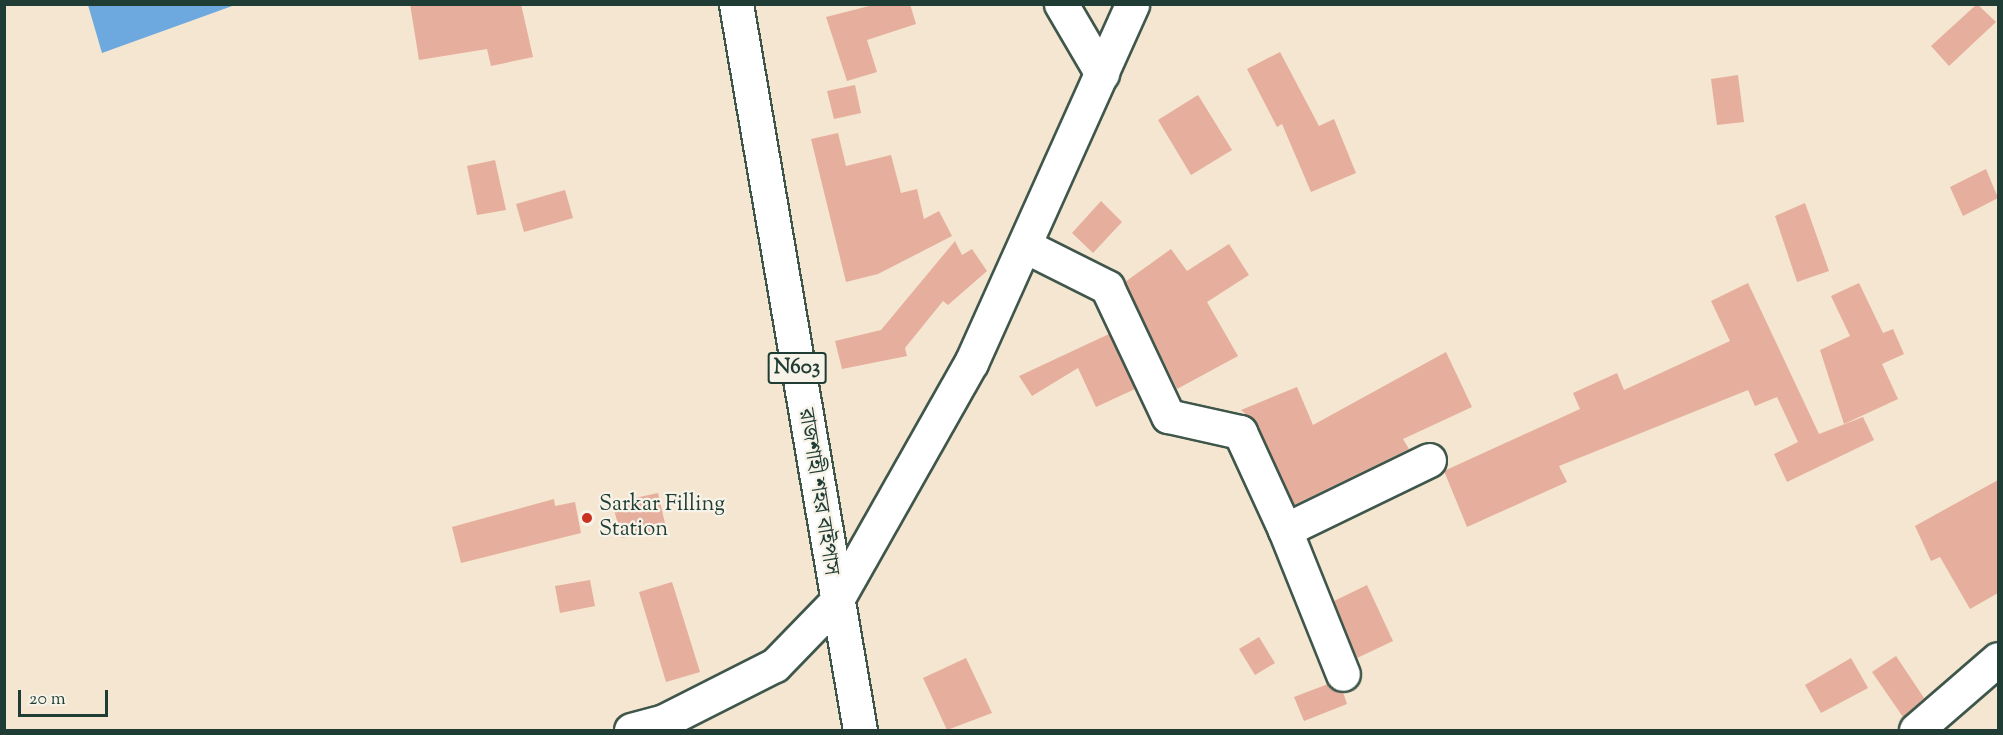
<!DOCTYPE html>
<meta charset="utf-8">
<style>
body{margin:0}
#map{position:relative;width:2003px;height:735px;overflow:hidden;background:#f4e6d0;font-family:"Sorts Mill Goudy","Noto Serif Bengali",serif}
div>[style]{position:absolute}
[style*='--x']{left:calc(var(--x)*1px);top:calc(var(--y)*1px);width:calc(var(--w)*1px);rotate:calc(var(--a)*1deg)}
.water>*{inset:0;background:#6da9de}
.building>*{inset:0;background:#e6ae9d}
.roads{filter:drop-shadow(2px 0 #3f564b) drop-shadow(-2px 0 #3f564b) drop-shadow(0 2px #3f564b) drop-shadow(0 -2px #3f564b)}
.minor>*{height:33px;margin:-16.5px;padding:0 16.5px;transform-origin:16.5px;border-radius:16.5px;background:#fff}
.trunk>*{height:33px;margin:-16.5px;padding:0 16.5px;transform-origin:16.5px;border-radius:16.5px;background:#fff}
.dots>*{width:16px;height:16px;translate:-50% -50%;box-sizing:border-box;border:3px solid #f7f3e8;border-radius:50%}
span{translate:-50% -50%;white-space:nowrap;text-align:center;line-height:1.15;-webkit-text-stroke:4.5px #f7f3e8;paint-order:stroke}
.shield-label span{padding:2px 4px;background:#f7f3e8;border:2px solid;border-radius:4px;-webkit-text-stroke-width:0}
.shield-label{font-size:21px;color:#1f3d34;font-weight:700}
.street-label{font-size:22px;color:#1f3d34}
.poi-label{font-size:22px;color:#1f3d34}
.left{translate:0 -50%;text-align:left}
.frame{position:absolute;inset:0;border:6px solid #1f3d34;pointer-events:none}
.scale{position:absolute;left:18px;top:690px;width:90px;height:27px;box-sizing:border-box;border:3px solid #1f3d34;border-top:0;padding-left:8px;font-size:18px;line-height:21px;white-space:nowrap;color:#1f3d34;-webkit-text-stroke:4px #f7f3e8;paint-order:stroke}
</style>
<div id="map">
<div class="water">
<i style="clip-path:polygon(88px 5px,88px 4px,235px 5px,102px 53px)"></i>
</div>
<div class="building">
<i style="clip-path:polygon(410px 4px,521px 4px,533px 57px,491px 66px,487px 49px,419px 60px)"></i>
<i style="clip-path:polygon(877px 4px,910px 4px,916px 24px,867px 40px,877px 72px,847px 81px,826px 17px)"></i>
<i style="clip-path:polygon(1977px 4px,1996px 22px,1949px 66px,1931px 46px)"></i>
<i style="clip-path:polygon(1280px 52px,1319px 126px,1334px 119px,1356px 173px,1311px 192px,1282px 124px,1277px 127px,1247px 69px)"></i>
<i style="clip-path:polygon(1738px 75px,1744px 122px,1717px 125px,1711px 79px)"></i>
<i style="clip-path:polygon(855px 85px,861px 113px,834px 119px,827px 91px)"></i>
<i style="clip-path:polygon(1198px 95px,1232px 150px,1191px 175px,1158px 120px)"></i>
<i style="clip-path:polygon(838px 133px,846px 166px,891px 155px,901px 193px,917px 189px,924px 219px,939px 211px,952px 236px,878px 274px,846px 282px,811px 139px)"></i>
<i style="clip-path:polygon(495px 160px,506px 210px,477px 215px,467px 166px)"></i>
<i style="clip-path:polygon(1986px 169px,1998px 198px,1963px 216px,1950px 187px)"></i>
<i style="clip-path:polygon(565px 190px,573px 218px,524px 232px,516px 204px)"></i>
<i style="clip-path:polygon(1101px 201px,1122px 222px,1093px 253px,1072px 233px)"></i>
<i style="clip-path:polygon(1805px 203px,1829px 271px,1797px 282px,1775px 216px)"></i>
<i style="clip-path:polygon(955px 241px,962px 255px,972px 249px,987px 271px,948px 305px,943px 301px,905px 348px,907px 356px,842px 369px,835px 341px,881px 330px)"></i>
<i style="clip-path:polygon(1229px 244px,1249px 275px,1207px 302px,1238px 356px,1177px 389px,1125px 282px,1171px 249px,1187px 271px)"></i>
<i style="clip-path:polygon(1748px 283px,1819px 434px,1863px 417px,1874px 440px,1787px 482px,1774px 454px,1798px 442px,1777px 397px,1755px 406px,1748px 390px,1559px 466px,1567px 482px,1467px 527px,1444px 471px,1580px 409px,1573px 393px,1617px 373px,1624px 390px,1730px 341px,1711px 301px)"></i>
<i style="clip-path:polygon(1859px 283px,1883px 333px,1893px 329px,1904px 354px,1882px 364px,1898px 399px,1844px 424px,1820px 350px,1850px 336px,1831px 296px)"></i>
<i style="clip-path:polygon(1109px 334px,1135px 389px,1096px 407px,1078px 368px,1032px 396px,1019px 376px)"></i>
<i style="clip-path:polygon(1446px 352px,1472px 407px,1403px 439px,1409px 449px,1294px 505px,1257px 424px,1241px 410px,1297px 387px,1313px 425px)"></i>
<i style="clip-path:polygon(1998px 480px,1998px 593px,1970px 609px,1940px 557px,1931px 561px,1915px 526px)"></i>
<i style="clip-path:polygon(658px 493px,666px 528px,622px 538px,612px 503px)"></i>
<i style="clip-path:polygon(554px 499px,555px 506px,575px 502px,581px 533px,461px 563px,452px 527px)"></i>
<i style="clip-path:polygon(590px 580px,595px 606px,560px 613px,555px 586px)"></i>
<i style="clip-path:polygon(672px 582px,700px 672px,666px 682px,639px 592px)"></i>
<i style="clip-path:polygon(1367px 585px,1393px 641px,1357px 658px,1334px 601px)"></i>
<i style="clip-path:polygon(1259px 637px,1275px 663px,1255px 675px,1239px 649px)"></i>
<i style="clip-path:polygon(1896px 656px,1924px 698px,1903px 717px,1872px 672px)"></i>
<i style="clip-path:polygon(966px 658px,992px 713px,947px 730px,923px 678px)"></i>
<i style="clip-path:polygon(1851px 658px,1868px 688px,1821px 713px,1805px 685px)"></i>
<i style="clip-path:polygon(1328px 684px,1343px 692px,1347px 704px,1304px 721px,1294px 697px)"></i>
</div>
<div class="roads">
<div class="minor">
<i style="--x:1061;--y:4;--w:81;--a:59.6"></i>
<i style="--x:1025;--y:246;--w:92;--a:26.6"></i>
<i style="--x:1107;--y:287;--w:143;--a:64.7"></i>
<i style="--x:1168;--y:416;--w:74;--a:12.5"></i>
<i style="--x:1240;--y:432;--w:108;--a:65.3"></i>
<i style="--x:1285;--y:530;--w:160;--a:-25.9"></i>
<i style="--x:1285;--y:530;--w:155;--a:68.1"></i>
<i style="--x:631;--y:730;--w:34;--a:-15"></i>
<i style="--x:664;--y:721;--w:124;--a:-26.8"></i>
<i style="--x:775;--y:665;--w:86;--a:-45.9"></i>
<i style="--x:835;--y:603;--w:276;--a:-60.5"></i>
<i style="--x:971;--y:363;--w:393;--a:-65.8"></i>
<i style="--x:1916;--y:730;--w:108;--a:-40.9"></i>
</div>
<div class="trunk">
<i style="--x:736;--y:4;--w:737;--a:80.31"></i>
</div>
</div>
<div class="dots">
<i style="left:587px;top:518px;background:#c8321e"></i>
</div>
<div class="shield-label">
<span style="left:797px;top:368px">N603</span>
</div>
<div class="street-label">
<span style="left:817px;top:492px;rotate:81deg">রাজশাহী শহর বাইপাস</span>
</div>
<div class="poi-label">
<span class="left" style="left:599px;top:518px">Sarkar Filling<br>Station</span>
</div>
<div class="frame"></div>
<div class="scale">20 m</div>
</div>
